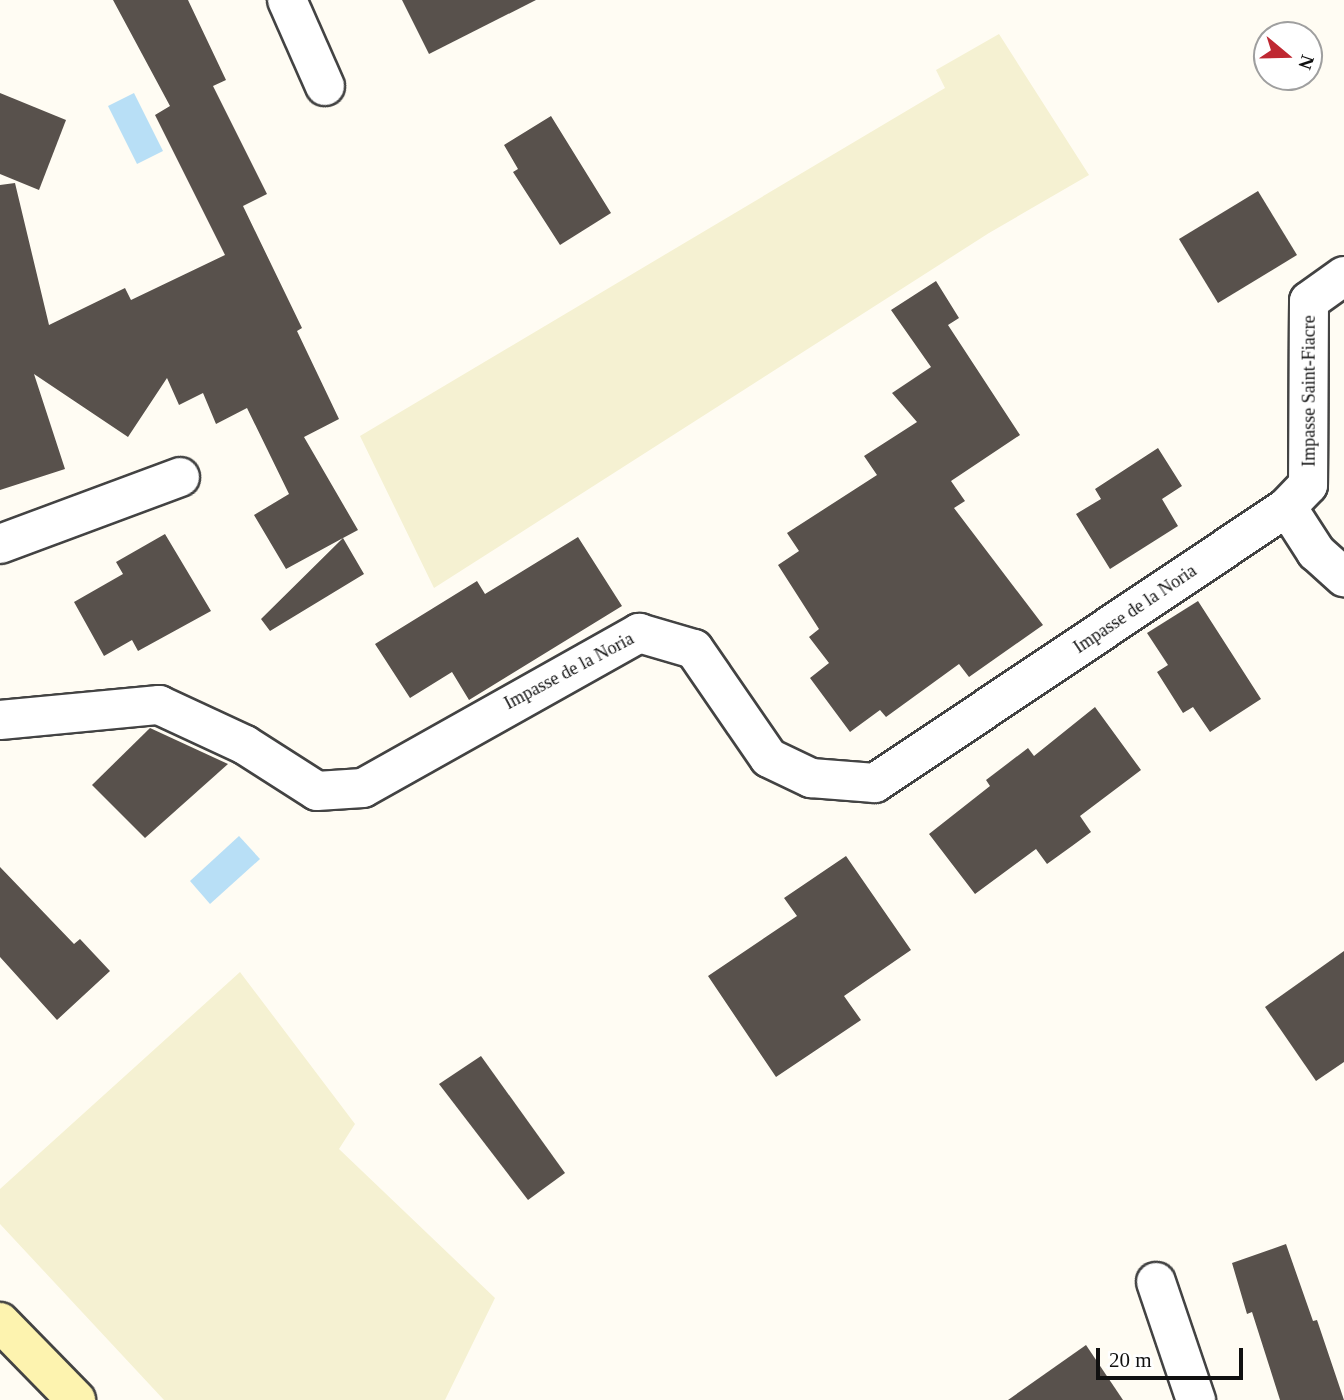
<!DOCTYPE html>
<style>
body{margin:0}
#map{position:relative;width:1344px;height:1400px;overflow:hidden;background:#fffcf3;font-family:Georgia,serif}
div>[style]{position:absolute}
[style*='--x']{left:calc(var(--x)*1px);top:calc(var(--y)*1px);width:calc(var(--w)*1px);rotate:calc(var(--a)*1deg)}
.farmland>*{inset:0;background:#f5f1d2}
.water>*{inset:0;background:#b8dff6}
.building>*{inset:0;background:#58514c}
.roads{filter:drop-shadow(2px 0 #434343) drop-shadow(-2px 0 #434343) drop-shadow(0 2px #434343) drop-shadow(0 -2px #434343)}
.street>*{height:38px;margin:-19px;padding:0 19px;transform-origin:19px;border-radius:19px;background:#fff}
.secondary>*{height:38px;margin:-19px;padding:0 19px;transform-origin:19px;border-radius:19px;background:#fdf3af}
span{translate:-50% -50%;white-space:nowrap;text-align:center;line-height:1.15;-webkit-text-stroke:7px #fff;paint-order:stroke}
.street-label{font-size:18px;color:#101010}
.north{position:absolute;left:1253px;top:21px;width:70px;height:70px;box-sizing:border-box;background:#fff;border:2px solid #9f9f9f;border-radius:50%;rotate:109deg;font-size:19px;font-weight:700;line-height:28px;text-align:center;color:#101010}
.north::after{content:'';display:block;margin:auto;width:24px;height:32px;background:#bf2832;clip-path:polygon(50% 0,100% 100%,50% 72%,0 100%)}
.scale{position:absolute;left:1096px;top:1348px;width:147px;height:32px;box-sizing:border-box;border:4px solid #101010;border-top:0;padding-left:9px;font-size:21px;line-height:24px;white-space:nowrap;color:#101010;-webkit-text-stroke:5px #fff;paint-order:stroke}
</style>
<div id="map">
<div class="farmland">
<i style="clip-path:polygon(999px 34px,1089px 175px,989px 233px,434px 588px,360px 436px,945px 88px,936px 70px)"></i>
<i style="clip-path:polygon(240px 972px,355px 1124px,339px 1149px,495px 1298px,445px 1400px,164px 1400px,0 1224px,0 1189px)"></i>
</div>
<div class="water">
<i style="clip-path:polygon(134px 93px,163px 151px,137px 164px,108px 106px)"></i>
<i style="clip-path:polygon(239px 836px,260px 859px,210px 904px,190px 881px)"></i>
</div>
<div class="building">
<i style="clip-path:polygon(113px 0,188px 0,226px 80px,213px 86px,267px 194px,243px 206px,302px 328px,297px 331px,339px 419px,304px 437px,358px 530px,343px 538px,364px 574px,270px 631px,261px 619px,343px 538px,286px 569px,254px 515px,289px 494px,247px 408px,216px 424px,203px 393px,179px 405px,167px 378px,128px 437px,34px 374px,65px 469px,0 490px,0 185px,15px 183px,49px 325px,125px 288px,131px 300px,225px 255px,155px 115px,170px 106px)"></i>
<i style="clip-path:polygon(402px 0,536px 0,429px 54px)"></i>
<i style="clip-path:polygon(0 93px,66px 120px,39px 190px,0 174px)"></i>
<i style="clip-path:polygon(551px 116px,611px 213px,560px 245px,513px 172px,518px 169px,504px 145px)"></i>
<i style="clip-path:polygon(1258px 191px,1297px 255px,1218px 303px,1179px 239px)"></i>
<i style="clip-path:polygon(936px 281px,959px 318px,948px 325px,1020px 435px,951px 481px,965px 501px,954px 508px,1043px 625px,969px 677px,959px 664px,886px 717px,880px 710px,850px 732px,810px 678px,829px 663px,809px 637px,819px 629px,778px 565px,799px 551px,787px 533px,877px 475px,864px 456px,917px 422px,892px 393px,931px 367px,891px 310px)"></i>
<i style="clip-path:polygon(1158px 448px,1182px 486px,1162px 499px,1178px 526px,1110px 569px,1076px 514px,1101px 499px,1095px 489px)"></i>
<i style="clip-path:polygon(165px 534px,211px 611px,138px 651px,132px 640px,104px 656px,74px 602px,123px 574px,116px 562px)"></i>
<i style="clip-path:polygon(578px 537px,622px 606px,469px 700px,452px 672px,410px 698px,375px 644px,477px 581px,485px 594px)"></i>
<i style="clip-path:polygon(1198px 601px,1261px 699px,1210px 732px,1193px 707px,1183px 713px,1157px 672px,1168px 665px,1147px 633px)"></i>
<i style="clip-path:polygon(1095px 707px,1141px 770px,1080px 816px,1091px 832px,1072px 846px,1047px 864px,1036px 849px,975px 894px,929px 834px,990px 786px,986px 780px,1028px 748px,1034px 756px)"></i>
<i style="clip-path:polygon(150px 728px,228px 764px,145px 838px,92px 785px)"></i>
<i style="clip-path:polygon(846px 856px,911px 950px,844px 996px,861px 1020px,776px 1077px,708px 976px,797px 916px,784px 898px)"></i>
<i style="clip-path:polygon(0 867px,74px 944px,80px 939px,110px 971px,57px 1020px,0 957px)"></i>
<i style="clip-path:polygon(1344px 951px,1344px 1062px,1316px 1081px,1265px 1007px)"></i>
<i style="clip-path:polygon(481px 1056px,565px 1173px,528px 1200px,439px 1084px)"></i>
<i style="clip-path:polygon(1286px 1244px,1313px 1321px,1317px 1320px,1344px 1400px,1280px 1400px,1252px 1312px,1247px 1314px,1232px 1263px)"></i>
<i style="clip-path:polygon(1086px 1345px,1123px 1400px,1008px 1400px)"></i>
</div>
<div class="roads">
<div class="street">
<i style="--x:287;--y:0;--w:94;--a:66.2"></i>
<i style="--x:1344;--y:276;--w:43;--a:144.5"></i>
<i style="--x:1309;--y:301;--w:184;--a:90.3"></i>
<i style="--x:1308;--y:485;--w:30;--a:134"></i>
<i style="--x:1287;--y:507;--w:54;--a:57.2"></i>
<i style="--x:1316;--y:552;--w:38;--a:42"></i>
<i style="--x:0;--y:544;--w:192;--a:-20.4"></i>
<i style="--x:0;--y:720;--w:160;--a:-5.4"></i>
<i style="--x:159;--y:705;--w:95;--a:24.9"></i>
<i style="--x:245;--y:745;--w:85;--a:32.6"></i>
<i style="--x:317;--y:791;--w:46;--a:-3.7"></i>
<i style="--x:363;--y:788;--w:317;--a:-29.3"></i>
<i style="--x:639;--y:633;--w:57;--a:16.2"></i>
<i style="--x:694;--y:649;--w:132;--a:55.5"></i>
<i style="--x:769;--y:758;--w:47;--a:25.5"></i>
<i style="--x:811;--y:778;--w:64;--a:4.5"></i>
<i style="--x:875;--y:783;--w:496;--a:-33.8"></i>
<i style="--x:1156;--y:1282;--w:125;--a:71.3"></i>
</div>
<div class="secondary">
<i style="--x:0;--y:1322;--w:109;--a:45.7"></i>
</div>
</div>
<div class="street-label">
<span style="left:1309px;top:391px;rotate:-90deg">Impasse Saint-Fiacre</span>
<span style="left:1135px;top:609px;rotate:-34deg">Impasse de la Noria</span>
<span style="left:569px;top:671px;rotate:-28deg">Impasse de la Noria</span>
</div>
<div class="north">N</div>
<div class="scale">20 m</div>
</div>
